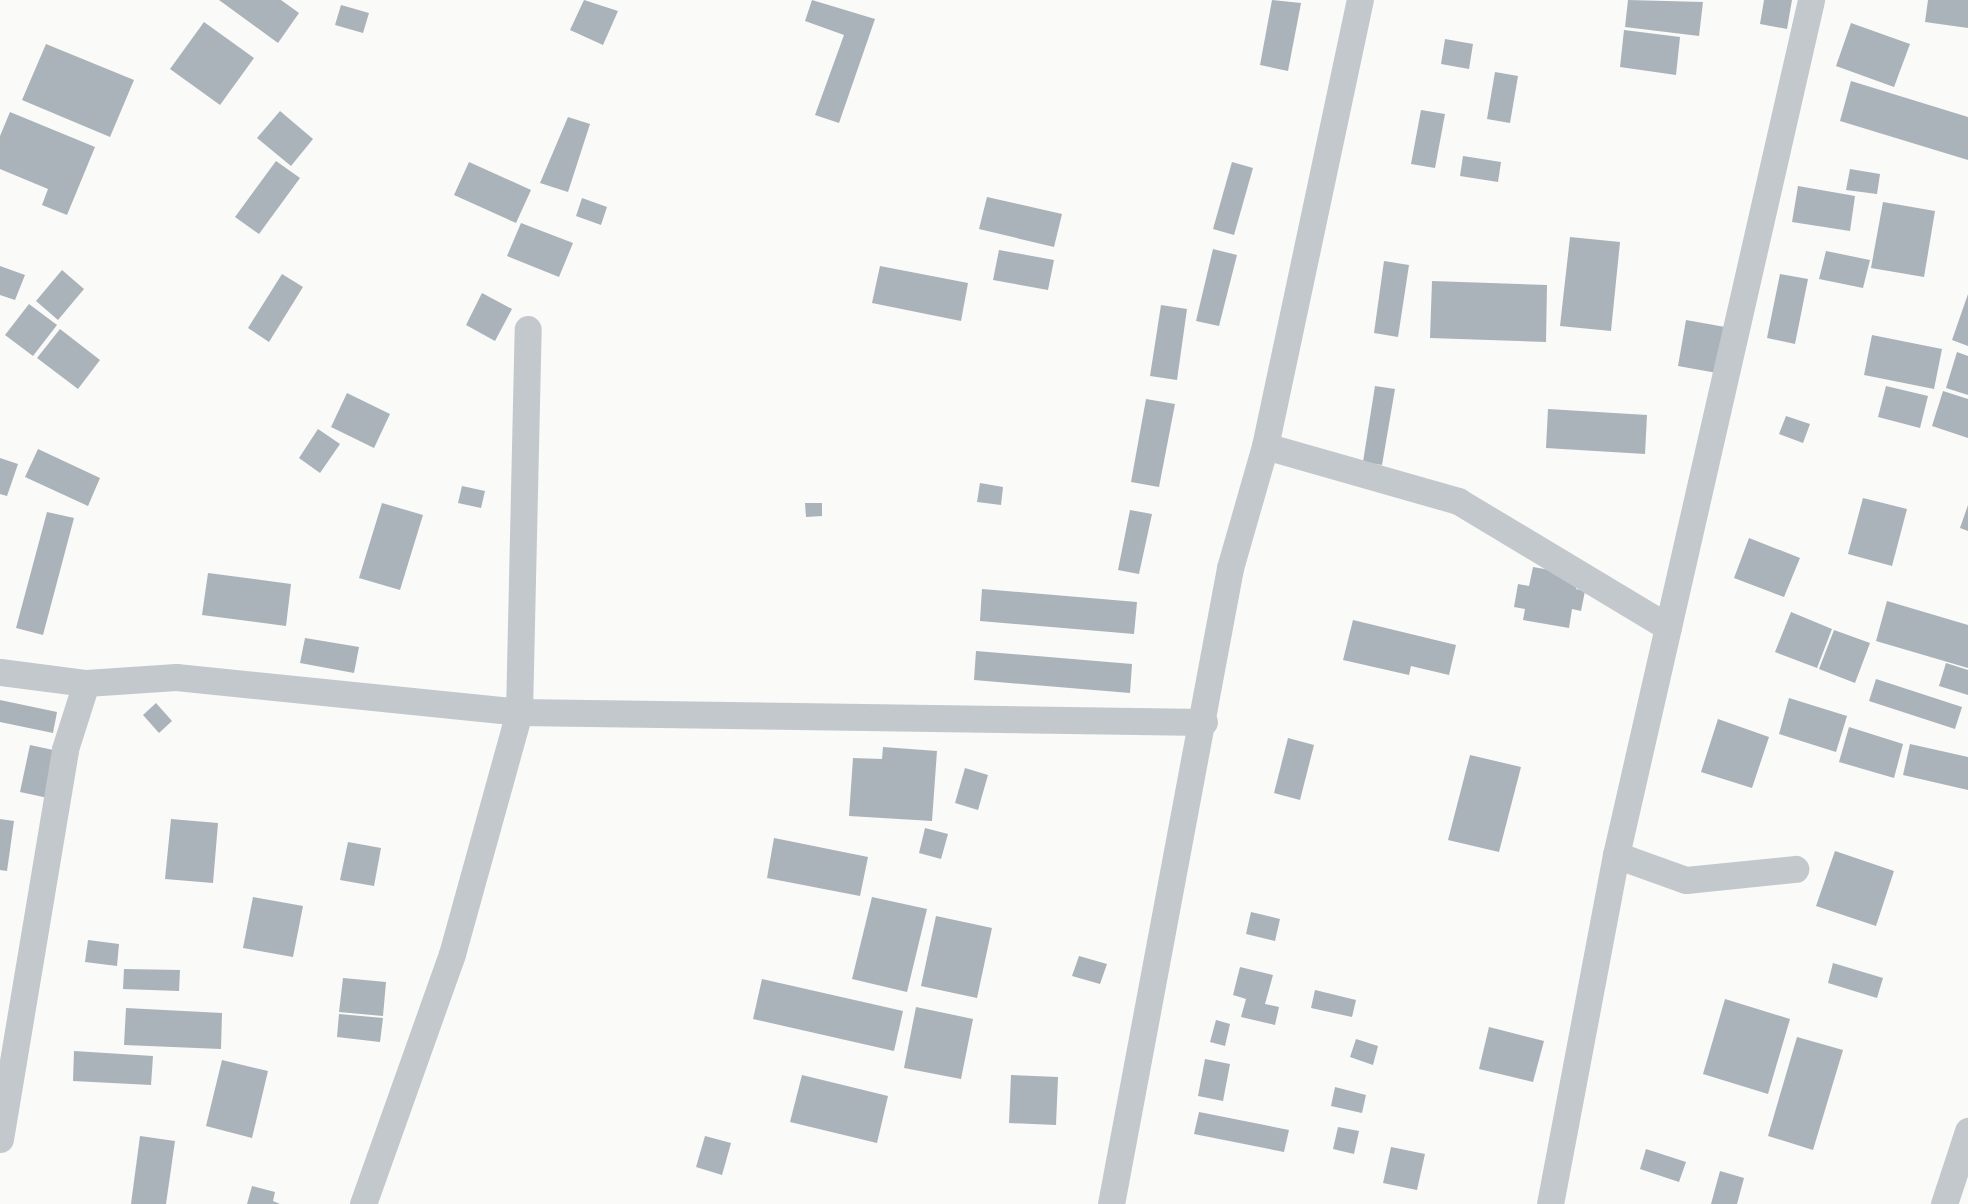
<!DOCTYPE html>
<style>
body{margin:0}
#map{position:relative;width:1968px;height:1204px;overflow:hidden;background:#fafaf8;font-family:Karla,sans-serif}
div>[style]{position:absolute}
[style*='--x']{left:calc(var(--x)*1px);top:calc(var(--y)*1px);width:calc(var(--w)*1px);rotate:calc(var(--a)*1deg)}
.building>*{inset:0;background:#aab3b9}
.street>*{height:27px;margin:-13.5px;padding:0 13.5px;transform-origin:13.5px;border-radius:13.5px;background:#c3c8cc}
span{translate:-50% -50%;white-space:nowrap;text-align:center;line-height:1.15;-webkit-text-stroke:6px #fff;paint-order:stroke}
</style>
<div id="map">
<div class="building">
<i style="clip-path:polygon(219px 0,281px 0,299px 13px,278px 43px)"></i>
<i style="clip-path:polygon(584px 0,618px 11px,603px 45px,570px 30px)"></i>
<i style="clip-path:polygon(812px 0,875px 19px,839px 123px,815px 115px,844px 35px,805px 21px)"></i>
<i style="clip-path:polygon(1272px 0,1301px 3px,1288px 71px,1260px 65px)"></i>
<i style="clip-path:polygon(1628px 0,1703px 2px,1699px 36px,1625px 27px)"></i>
<i style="clip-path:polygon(1764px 0,1792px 0,1787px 29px,1760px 24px)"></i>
<i style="clip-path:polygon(1928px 0,1968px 0,1968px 28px,1925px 22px)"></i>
<i style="clip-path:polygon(341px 5px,369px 13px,363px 33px,335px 25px)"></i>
<i style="clip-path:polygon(204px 22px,254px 58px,220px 105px,170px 69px)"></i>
<i style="clip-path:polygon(1851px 23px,1910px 44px,1894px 87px,1836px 66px)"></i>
<i style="clip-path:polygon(1624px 30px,1680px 37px,1676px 75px,1620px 67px)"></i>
<i style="clip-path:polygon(1445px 39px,1473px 44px,1469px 69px,1441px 64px)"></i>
<i style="clip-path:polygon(46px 44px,134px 80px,110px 137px,22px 100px)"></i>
<i style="clip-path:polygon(1495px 72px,1518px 76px,1510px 123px,1487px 119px)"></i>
<i style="clip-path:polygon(1851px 81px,1968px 117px,1968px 160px,1840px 121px)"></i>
<i style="clip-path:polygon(1421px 110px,1445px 114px,1435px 168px,1411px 164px)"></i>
<i style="clip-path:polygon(280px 111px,313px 139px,291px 166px,257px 138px)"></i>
<i style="clip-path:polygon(10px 112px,95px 147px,67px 215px,42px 205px,48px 189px,0 169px,0 136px)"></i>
<i style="clip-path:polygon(568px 117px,590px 124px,568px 192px,540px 183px)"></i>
<i style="clip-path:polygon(1463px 156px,1501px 162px,1498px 182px,1460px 176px)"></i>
<i style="clip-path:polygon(276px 161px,300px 178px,259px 234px,235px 217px)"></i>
<i style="clip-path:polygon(469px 162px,531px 190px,516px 223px,454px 195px)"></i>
<i style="clip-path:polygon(1232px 162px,1253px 168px,1234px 235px,1213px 229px)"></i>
<i style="clip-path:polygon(1850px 169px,1880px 174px,1877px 194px,1846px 190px)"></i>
<i style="clip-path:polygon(1798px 186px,1855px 196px,1850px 231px,1792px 222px)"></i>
<i style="clip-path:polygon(987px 197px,1062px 214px,1054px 247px,979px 229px)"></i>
<i style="clip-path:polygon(582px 198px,607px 207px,601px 225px,576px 216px)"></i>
<i style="clip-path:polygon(1883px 202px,1935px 211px,1924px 277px,1871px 268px)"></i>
<i style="clip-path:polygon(521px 223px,573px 243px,559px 277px,507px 256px)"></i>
<i style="clip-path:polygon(1570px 237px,1620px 242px,1611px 331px,1560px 326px)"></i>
<i style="clip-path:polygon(1213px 249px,1237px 255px,1219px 326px,1196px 321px)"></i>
<i style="clip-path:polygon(999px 250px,1054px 260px,1048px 290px,993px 280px)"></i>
<i style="clip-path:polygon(1826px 251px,1870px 260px,1863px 288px,1819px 279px)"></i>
<i style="clip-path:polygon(1384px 261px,1409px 265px,1398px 337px,1374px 333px)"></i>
<i style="clip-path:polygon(0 266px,25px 275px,15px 300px,0 295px)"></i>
<i style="clip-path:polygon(880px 266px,968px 283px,961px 321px,872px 303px)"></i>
<i style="clip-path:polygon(62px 270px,84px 289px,58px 320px,36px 301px)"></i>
<i style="clip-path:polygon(282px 274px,303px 287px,269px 342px,248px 328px)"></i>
<i style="clip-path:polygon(1780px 274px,1808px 279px,1795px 344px,1767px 338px)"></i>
<i style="clip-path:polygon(1432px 281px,1547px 285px,1546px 342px,1430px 338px)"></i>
<i style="clip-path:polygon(482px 293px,512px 309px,495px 341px,466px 325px)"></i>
<i style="clip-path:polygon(1968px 294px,1968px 346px,1952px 340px)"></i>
<i style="clip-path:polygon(29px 304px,57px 325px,33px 356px,5px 335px)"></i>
<i style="clip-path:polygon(1161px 305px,1187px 309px,1177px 380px,1150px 376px)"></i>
<i style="clip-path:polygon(1686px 320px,1725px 327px,1717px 373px,1678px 366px)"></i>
<i style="clip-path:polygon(60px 329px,100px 360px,78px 389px,37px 358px)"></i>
<i style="clip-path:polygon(1872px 335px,1942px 349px,1934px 389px,1864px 375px)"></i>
<i style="clip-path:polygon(1957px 352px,1968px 356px,1968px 395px,1946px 388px)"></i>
<i style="clip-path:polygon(1375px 386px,1395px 389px,1382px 465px,1363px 462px)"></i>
<i style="clip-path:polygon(1886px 386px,1928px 396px,1920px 428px,1878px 417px)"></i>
<i style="clip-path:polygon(1943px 391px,1968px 399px,1968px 438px,1932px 426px)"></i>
<i style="clip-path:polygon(347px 393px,390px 414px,374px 448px,331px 427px)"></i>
<i style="clip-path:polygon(1146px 399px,1175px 404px,1159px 487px,1131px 482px)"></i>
<i style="clip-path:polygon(1548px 409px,1647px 415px,1645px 454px,1546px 448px)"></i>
<i style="clip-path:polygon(1786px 416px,1810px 424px,1803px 443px,1779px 434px)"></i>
<i style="clip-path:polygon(318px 429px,340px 444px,320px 473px,299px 458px)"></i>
<i style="clip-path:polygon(38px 449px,100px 478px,88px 506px,25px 477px)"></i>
<i style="clip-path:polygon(0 458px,18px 464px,7px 496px,0 494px)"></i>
<i style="clip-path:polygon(980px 483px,1003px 487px,1001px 505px,977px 502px)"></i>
<i style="clip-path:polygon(462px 486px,485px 491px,481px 508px,458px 503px)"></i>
<i style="clip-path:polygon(1863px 498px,1907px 509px,1892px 566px,1848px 554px)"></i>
<i style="clip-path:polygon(382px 503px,423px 515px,400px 590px,359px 578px)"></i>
<i style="clip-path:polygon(805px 503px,822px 503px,822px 516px,806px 517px)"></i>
<i style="clip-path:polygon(1968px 505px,1968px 531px,1960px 528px)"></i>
<i style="clip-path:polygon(1130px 510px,1152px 514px,1139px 574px,1118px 570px)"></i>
<i style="clip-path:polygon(47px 512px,74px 518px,43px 635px,16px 628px)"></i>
<i style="clip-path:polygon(1749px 538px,1800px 558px,1784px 597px,1734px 578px)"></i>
<i style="clip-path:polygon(1533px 567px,1578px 575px,1576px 589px,1585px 591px,1581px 611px,1572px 609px,1569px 628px,1523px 620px,1525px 609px,1514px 607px,1518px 584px,1529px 586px)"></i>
<i style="clip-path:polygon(208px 573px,291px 584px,286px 626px,202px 615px)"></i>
<i style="clip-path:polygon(982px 589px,1137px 602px,1134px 634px,980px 621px)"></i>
<i style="clip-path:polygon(1887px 601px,1968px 625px,1968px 668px,1876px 641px)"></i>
<i style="clip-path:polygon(1791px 612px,1832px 629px,1817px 668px,1775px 652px)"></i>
<i style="clip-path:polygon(1353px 620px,1456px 645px,1449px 675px,1411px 666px,1409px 675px,1343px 660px)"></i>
<i style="clip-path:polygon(1834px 630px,1870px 643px,1855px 683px,1819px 669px)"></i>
<i style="clip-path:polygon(305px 638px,359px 647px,354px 673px,300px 663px)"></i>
<i style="clip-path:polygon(976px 651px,1132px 664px,1130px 693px,974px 680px)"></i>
<i style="clip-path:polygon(1946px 663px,1968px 670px,1968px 695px,1939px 686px)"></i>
<i style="clip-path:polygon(1876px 679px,1962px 707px,1955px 729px,1869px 701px)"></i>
<i style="clip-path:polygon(1789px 698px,1847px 716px,1836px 752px,1779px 734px)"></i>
<i style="clip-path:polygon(0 700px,57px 712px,53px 733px,0 722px)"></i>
<i style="clip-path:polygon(156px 703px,172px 721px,159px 733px,143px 715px)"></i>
<i style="clip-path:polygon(1718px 719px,1769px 737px,1752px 788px,1701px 772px)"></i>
<i style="clip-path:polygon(1849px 727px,1903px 744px,1894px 778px,1839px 762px)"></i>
<i style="clip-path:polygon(1288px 738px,1314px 745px,1300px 800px,1274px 793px)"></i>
<i style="clip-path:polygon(1910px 744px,1968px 757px,1968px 790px,1903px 775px)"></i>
<i style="clip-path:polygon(30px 745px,58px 751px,48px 798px,20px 792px)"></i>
<i style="clip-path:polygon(883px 747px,937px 751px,932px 821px,849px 816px,853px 758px,882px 759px)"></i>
<i style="clip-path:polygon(1470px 755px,1521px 767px,1499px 852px,1448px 840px)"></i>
<i style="clip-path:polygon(965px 768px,988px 775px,978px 810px,955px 803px)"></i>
<i style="clip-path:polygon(0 819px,14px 821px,7px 871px,0 870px)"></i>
<i style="clip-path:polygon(171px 819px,218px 823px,213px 883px,165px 879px)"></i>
<i style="clip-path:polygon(925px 828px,948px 834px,941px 859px,919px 853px)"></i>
<i style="clip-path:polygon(774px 838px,868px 857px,860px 896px,767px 878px)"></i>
<i style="clip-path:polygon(348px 842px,381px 848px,374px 886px,340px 880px)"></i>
<i style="clip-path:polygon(1835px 851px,1894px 871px,1876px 926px,1816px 906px)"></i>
<i style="clip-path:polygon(253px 897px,303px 906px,293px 957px,243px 948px)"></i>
<i style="clip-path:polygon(872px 897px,927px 909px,907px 992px,852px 979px)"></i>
<i style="clip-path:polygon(1251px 912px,1280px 919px,1275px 941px,1246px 934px)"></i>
<i style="clip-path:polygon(936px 916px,992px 928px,977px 998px,921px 986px)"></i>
<i style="clip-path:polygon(88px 940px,119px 944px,117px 966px,85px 962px)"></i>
<i style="clip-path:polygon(1079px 956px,1107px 964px,1100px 984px,1072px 976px)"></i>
<i style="clip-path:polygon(1833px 963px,1883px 978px,1877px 998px,1828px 983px)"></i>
<i style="clip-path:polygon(1240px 967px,1273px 975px,1265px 1004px,1279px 1007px,1275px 1025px,1241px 1017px,1246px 999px,1233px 995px)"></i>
<i style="clip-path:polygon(124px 969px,180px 970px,179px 991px,123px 989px)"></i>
<i style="clip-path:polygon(343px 978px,386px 982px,383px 1016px,339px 1012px)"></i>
<i style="clip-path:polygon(762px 979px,903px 1011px,894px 1051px,753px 1019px)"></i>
<i style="clip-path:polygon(1315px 990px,1356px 1000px,1352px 1017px,1311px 1008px)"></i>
<i style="clip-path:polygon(1725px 999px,1790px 1019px,1768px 1094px,1703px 1074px)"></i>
<i style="clip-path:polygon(916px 1007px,973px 1019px,961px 1079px,904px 1068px)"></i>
<i style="clip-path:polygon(126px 1008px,222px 1013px,221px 1049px,124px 1045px)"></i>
<i style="clip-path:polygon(339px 1014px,383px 1018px,380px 1042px,337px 1037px)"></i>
<i style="clip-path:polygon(1216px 1020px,1230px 1024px,1225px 1046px,1210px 1042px)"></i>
<i style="clip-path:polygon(1489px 1027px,1544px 1041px,1533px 1082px,1479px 1069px)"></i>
<i style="clip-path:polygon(1797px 1037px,1843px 1050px,1813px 1150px,1768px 1136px)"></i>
<i style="clip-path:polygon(1356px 1039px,1378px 1046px,1373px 1065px,1350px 1057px)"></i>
<i style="clip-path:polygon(74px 1051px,153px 1056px,151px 1085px,73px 1081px)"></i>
<i style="clip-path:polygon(1205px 1059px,1230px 1064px,1223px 1101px,1198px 1096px)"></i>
<i style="clip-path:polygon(222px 1060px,268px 1071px,252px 1138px,206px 1126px)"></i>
<i style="clip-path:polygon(802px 1075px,888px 1096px,877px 1143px,790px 1122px)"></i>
<i style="clip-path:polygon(1011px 1075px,1058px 1077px,1056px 1125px,1009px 1123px)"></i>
<i style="clip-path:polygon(1335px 1087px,1366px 1095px,1362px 1113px,1331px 1106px)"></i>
<i style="clip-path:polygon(1199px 1112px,1289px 1130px,1284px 1152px,1194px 1134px)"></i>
<i style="clip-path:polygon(1338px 1127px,1359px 1131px,1354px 1154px,1333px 1149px)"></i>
<i style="clip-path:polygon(140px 1136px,175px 1141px,166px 1204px,131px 1204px)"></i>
<i style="clip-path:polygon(705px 1136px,731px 1143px,722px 1175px,696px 1167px)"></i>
<i style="clip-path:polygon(1391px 1147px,1425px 1154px,1417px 1190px,1383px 1183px)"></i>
<i style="clip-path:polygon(1646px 1149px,1686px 1162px,1679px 1182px,1640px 1169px)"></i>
<i style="clip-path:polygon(1720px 1171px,1744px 1178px,1737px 1204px,1711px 1204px)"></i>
<i style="clip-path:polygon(252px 1186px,275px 1192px,273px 1201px,280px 1204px,247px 1204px)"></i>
</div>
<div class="street">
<i style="--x:1265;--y:446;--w:201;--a:15.9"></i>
<i style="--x:1458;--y:501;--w:245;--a:31"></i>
<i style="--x:0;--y:672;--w:87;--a:7.3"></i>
<i style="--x:1616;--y:855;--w:74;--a:19.7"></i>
<i style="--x:1686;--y:880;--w:110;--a:-5.8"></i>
<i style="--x:0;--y:1139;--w:395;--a:-80.5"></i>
<i style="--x:65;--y:749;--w:69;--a:-72.3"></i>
<i style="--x:86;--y:683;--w:90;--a:-3.8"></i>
<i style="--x:176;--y:677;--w:345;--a:5.8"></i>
<i style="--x:519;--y:712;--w:685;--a:0.84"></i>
<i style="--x:363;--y:1204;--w:265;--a:-70.4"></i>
<i style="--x:452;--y:954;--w:251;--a:-74.5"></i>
<i style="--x:519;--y:712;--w:383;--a:-88.7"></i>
<i style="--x:1111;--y:1204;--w:647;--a:-79.4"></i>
<i style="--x:1230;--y:568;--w:127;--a:-74"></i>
<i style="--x:1265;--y:446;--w:456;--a:-78"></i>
<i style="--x:1550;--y:1204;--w:355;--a:-79.3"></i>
<i style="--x:1616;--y:855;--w:877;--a:-77.15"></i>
<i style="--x:1944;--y:1204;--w:77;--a:-71.8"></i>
</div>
</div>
